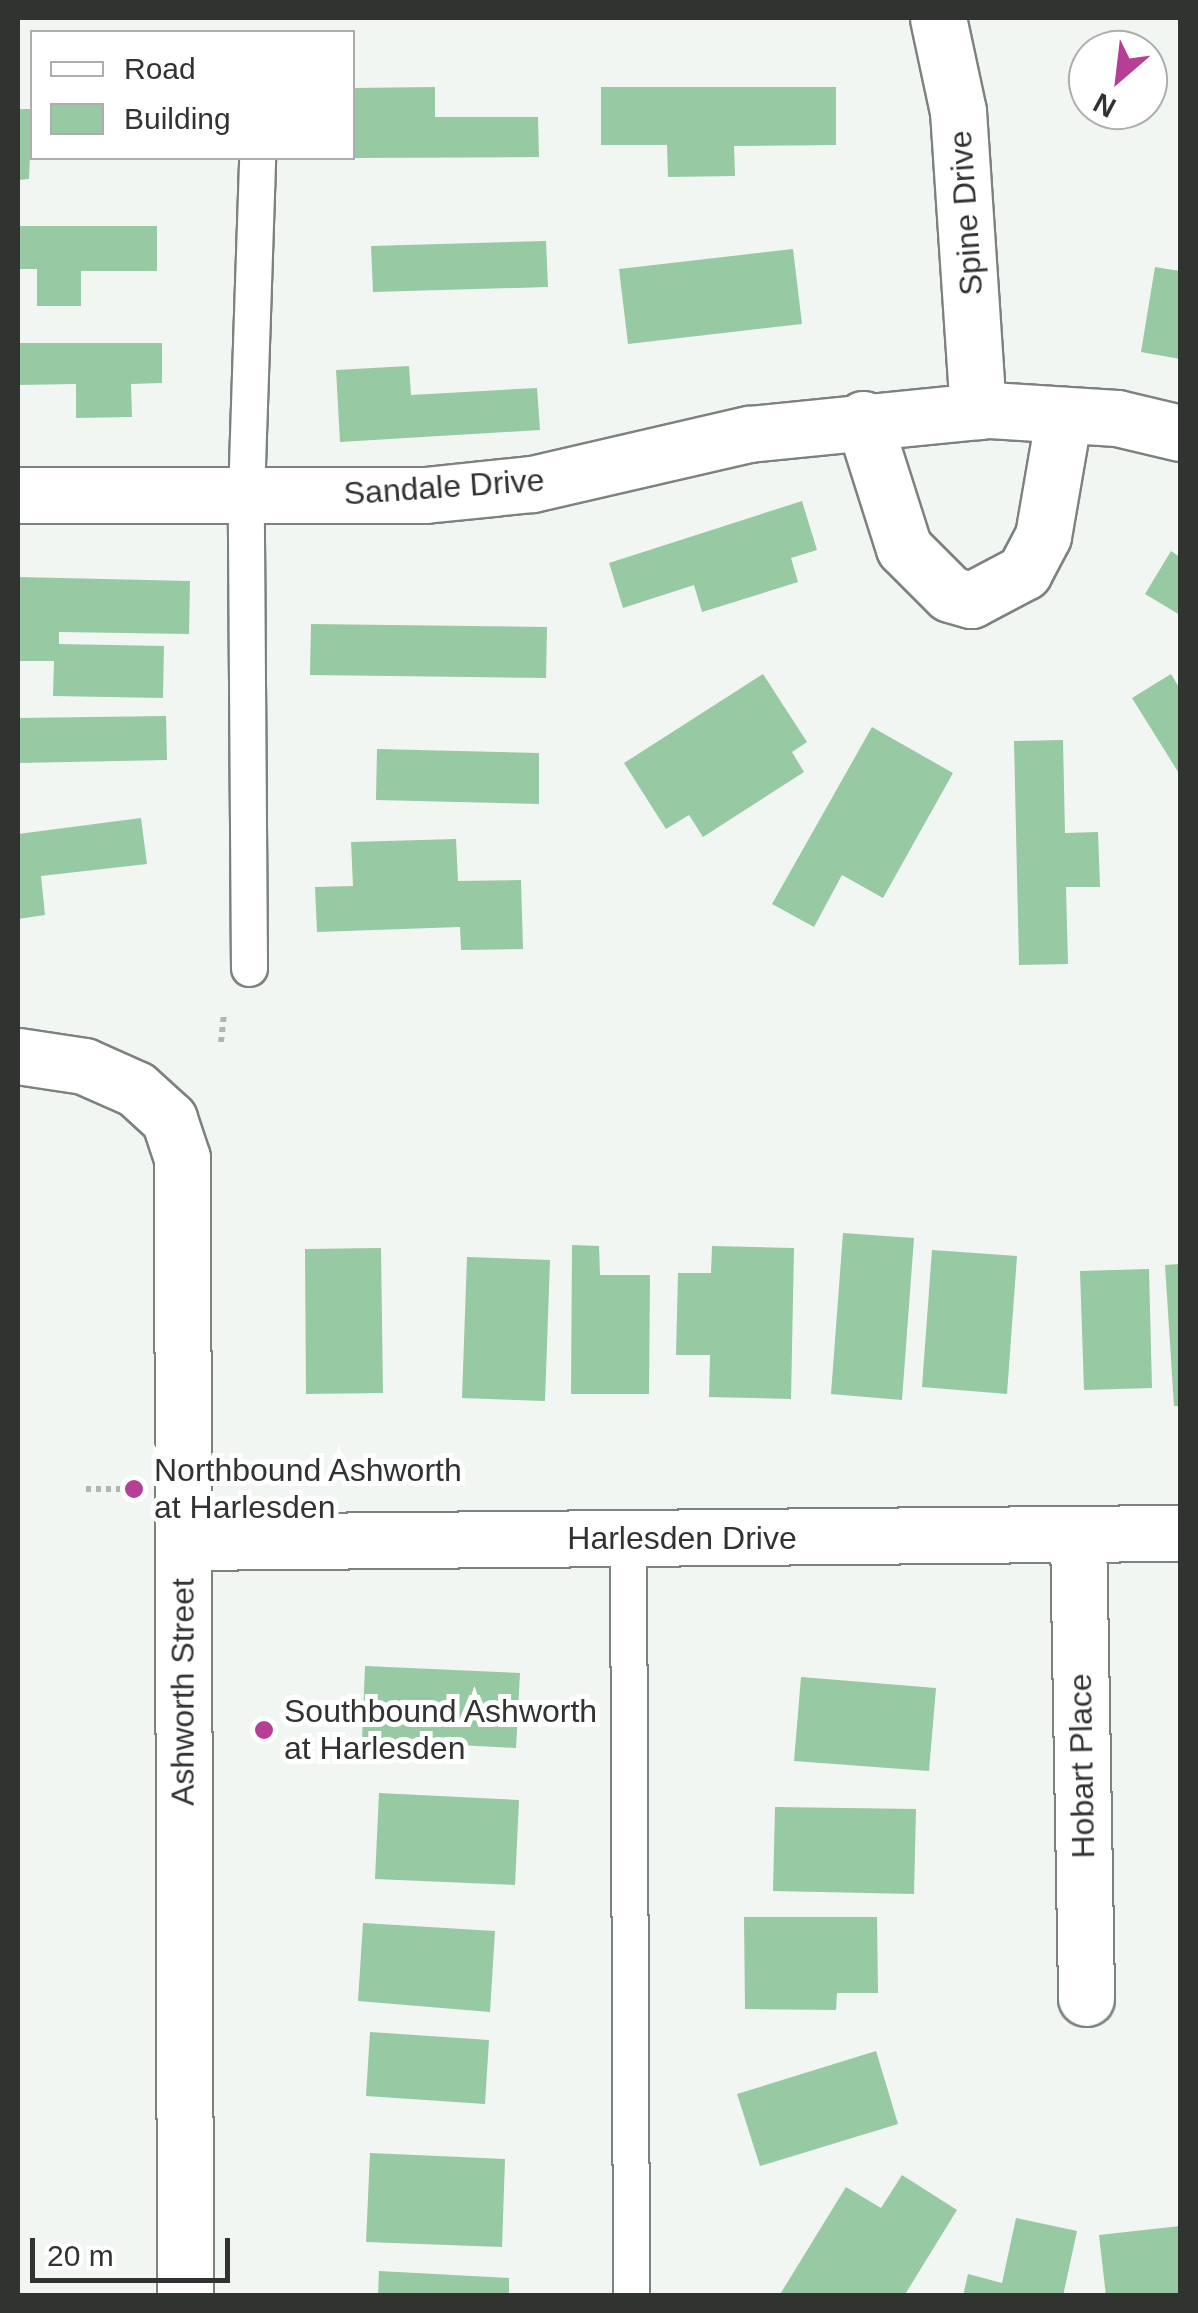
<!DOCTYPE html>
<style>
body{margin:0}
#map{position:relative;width:1198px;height:2313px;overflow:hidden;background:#f1f6f2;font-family:Helvetica,sans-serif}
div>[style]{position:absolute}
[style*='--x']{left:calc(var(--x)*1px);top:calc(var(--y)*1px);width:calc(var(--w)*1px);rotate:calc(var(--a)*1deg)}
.building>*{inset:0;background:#97c9a2}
.path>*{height:6px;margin-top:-3px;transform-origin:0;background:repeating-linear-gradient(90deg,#b2b6b3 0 5px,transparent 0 10px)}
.roads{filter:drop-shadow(2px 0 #7e827f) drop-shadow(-2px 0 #7e827f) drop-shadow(0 2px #7e827f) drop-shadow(0 -2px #7e827f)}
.lane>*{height:35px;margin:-17.5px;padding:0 17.5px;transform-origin:17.5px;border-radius:17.5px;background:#fff}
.street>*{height:55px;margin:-27.5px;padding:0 27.5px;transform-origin:27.5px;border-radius:27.5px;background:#fff}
.dots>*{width:28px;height:28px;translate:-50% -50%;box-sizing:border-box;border:5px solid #fff;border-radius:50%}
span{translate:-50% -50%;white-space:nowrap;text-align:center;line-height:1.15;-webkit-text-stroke:10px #fff;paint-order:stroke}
.street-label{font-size:32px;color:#313331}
.poi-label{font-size:32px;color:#313331}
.left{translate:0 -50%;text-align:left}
.frame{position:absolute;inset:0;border:20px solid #313331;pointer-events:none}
.legend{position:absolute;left:30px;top:30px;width:325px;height:130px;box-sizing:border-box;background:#fff;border:2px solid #adadad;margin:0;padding:12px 18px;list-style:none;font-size:30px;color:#313331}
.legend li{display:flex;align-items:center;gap:20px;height:50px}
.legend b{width:50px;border:2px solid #adadad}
.north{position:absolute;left:1068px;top:30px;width:100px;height:100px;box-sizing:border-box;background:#fff;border:2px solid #adadad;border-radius:50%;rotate:208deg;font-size:28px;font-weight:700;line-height:40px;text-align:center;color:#313331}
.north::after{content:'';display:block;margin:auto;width:35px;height:45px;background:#b53f95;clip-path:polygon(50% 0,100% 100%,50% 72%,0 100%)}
.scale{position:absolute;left:30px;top:2238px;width:200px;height:45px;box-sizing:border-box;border:5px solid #313331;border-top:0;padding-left:12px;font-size:30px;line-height:35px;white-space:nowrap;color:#313331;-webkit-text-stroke:8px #fff;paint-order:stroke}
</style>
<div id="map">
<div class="building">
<i style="clip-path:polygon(435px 87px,435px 117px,538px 117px,539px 157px,352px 158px,352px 88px)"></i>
<i style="clip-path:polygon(601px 87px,836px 87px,836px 145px,734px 146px,735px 176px,668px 177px,667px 145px,601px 145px)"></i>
<i style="clip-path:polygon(18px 109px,32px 109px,29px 179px,18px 180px)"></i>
<i style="clip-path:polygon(18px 226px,157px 226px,157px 271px,81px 271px,81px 306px,37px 306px,37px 269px,18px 269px)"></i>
<i style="clip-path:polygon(546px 241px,548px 287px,373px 292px,371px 246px)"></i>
<i style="clip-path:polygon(793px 249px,802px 324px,628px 344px,619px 269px)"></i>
<i style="clip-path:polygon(1155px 267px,1180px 271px,1180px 359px,1141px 352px)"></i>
<i style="clip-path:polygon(18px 343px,162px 343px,162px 383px,131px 384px,132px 417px,76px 418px,76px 384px,18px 385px)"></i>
<i style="clip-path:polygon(409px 366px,411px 395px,537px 388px,540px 430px,340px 442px,336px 370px)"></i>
<i style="clip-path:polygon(802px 501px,817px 550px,791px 558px,798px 582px,702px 612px,694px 585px,623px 608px,609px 563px)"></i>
<i style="clip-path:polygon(1171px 551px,1180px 557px,1180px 615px,1145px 594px)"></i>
<i style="clip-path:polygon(18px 577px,190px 581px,189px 634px,59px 632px,59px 644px,164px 646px,163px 698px,53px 696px,54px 661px,18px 661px)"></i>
<i style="clip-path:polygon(311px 624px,547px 627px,546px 678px,310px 675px)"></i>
<i style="clip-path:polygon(763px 674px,807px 742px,792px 752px,804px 772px,703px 837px,689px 815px,666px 829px,624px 763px)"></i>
<i style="clip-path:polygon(1171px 674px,1180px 689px,1180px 775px,1132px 698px)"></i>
<i style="clip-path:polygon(166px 716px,167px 760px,18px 763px,18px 718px)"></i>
<i style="clip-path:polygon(872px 727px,953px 773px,883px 898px,842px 875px,814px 927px,772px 904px)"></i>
<i style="clip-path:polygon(1063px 740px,1065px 833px,1098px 832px,1100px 887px,1066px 887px,1068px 964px,1019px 965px,1014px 741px)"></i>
<i style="clip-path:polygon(377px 749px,539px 753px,539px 804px,376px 800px)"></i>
<i style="clip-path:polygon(141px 818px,147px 864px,41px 876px,45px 915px,18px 919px,18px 834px)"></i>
<i style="clip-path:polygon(456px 839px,458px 881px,521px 880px,523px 949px,461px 950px,460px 927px,317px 932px,315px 887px,353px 886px,351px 842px)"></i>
<i style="clip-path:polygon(843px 1233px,914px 1238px,902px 1400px,831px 1394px)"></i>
<i style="clip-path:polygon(572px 1245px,599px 1246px,600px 1275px,650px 1275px,649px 1394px,571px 1394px)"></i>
<i style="clip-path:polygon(712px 1246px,794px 1248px,791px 1399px,709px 1397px,710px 1355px,676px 1355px,678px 1273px,711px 1273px)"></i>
<i style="clip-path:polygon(381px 1248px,383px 1393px,306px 1394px,305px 1249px)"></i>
<i style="clip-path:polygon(932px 1250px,1017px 1256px,1007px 1394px,922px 1387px)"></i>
<i style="clip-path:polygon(467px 1257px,550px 1260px,545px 1401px,462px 1398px)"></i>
<i style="clip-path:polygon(1180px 1264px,1180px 1406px,1174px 1406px,1165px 1265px)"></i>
<i style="clip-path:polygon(1149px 1269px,1152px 1388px,1084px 1390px,1080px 1271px)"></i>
<i style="clip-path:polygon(365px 1666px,520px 1673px,516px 1748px,362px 1740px)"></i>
<i style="clip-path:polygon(801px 1677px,936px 1688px,929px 1771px,794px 1761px)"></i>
<i style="clip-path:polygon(379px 1793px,519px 1800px,515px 1885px,375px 1879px)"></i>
<i style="clip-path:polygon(775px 1807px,916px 1809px,914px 1894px,773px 1891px)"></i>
<i style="clip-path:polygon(744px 1917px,877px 1917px,878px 1993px,837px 1993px,836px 2010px,745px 2009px)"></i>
<i style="clip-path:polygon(363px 1923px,495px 1931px,490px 2012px,358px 2001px)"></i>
<i style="clip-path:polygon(370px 2032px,489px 2040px,485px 2104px,366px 2096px)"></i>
<i style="clip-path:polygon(876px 2051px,898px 2124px,760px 2166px,737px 2094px)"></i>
<i style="clip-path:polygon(370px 2153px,505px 2159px,502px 2247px,366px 2242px)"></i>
<i style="clip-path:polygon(902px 2175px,957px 2210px,904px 2296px,779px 2296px,846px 2187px,881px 2208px)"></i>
<i style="clip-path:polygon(1016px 2218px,1077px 2231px,1063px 2296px,963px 2296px,968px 2274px,1002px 2283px)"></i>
<i style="clip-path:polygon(1180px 2226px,1180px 2296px,1106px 2296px,1099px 2235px)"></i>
<i style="clip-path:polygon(379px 2271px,509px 2278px,509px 2296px,378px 2296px)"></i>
</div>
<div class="path">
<i style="--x:221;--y:1042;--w:30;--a:-84"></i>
<i style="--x:86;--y:1489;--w:37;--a:0"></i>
</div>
<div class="roads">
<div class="lane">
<i style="--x:249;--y:968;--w:473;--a:-90.4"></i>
<i style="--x:246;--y:495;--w:337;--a:-88.1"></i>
<i style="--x:628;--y:1538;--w:758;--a:89.77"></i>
</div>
<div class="street">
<i style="--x:938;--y:18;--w:95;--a:77.9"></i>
<i style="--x:958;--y:111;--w:301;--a:86.2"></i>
<i style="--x:863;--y:419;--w:135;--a:72.4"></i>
<i style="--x:904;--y:548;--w:65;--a:45"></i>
<i style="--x:950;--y:594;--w:22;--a:16"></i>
<i style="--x:971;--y:600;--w:60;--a:-27.8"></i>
<i style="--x:1024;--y:572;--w:41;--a:-62.2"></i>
<i style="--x:1043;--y:536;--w:123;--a:-80.2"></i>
<i style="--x:18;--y:495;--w:407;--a:0"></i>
<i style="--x:425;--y:495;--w:108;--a:-5.9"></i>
<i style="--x:532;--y:484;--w:223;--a:-13"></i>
<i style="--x:749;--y:434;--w:242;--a:-5.7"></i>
<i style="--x:990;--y:410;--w:127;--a:3.6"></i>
<i style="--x:1117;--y:418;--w:65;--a:13.4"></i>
<i style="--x:18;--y:1056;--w:67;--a:8.6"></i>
<i style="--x:84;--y:1066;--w:57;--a:23.9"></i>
<i style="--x:136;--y:1089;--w:45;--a:42.3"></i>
<i style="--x:169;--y:1119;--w:41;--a:71.6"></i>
<i style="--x:182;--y:1158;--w:1138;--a:89.85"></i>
<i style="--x:1078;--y:1534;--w:464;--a:89"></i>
<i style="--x:183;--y:1542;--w:997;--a:-0.52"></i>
</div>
</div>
<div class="dots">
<i style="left:134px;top:1489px;background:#b53f95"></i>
<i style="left:264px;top:1730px;background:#b53f95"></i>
</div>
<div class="street-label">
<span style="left:966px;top:213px;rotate:-94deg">Spine Drive</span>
<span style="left:444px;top:487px;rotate:-4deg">Sandale Drive</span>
<span style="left:682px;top:1538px">Harlesden Drive</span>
<span style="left:183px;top:1692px;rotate:-90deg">Ashworth Street</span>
<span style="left:1082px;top:1766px;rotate:-91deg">Hobart Place</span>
</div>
<div class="poi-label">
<span class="left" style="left:154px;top:1489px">Northbound Ashworth<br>at Harlesden</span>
<span class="left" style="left:284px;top:1730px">Southbound Ashworth<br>at Harlesden</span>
</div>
<div class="frame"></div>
<ul class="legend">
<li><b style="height:12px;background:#fff"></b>Road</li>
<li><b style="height:28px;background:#97c9a2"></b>Building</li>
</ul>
<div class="north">N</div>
<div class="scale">20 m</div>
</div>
